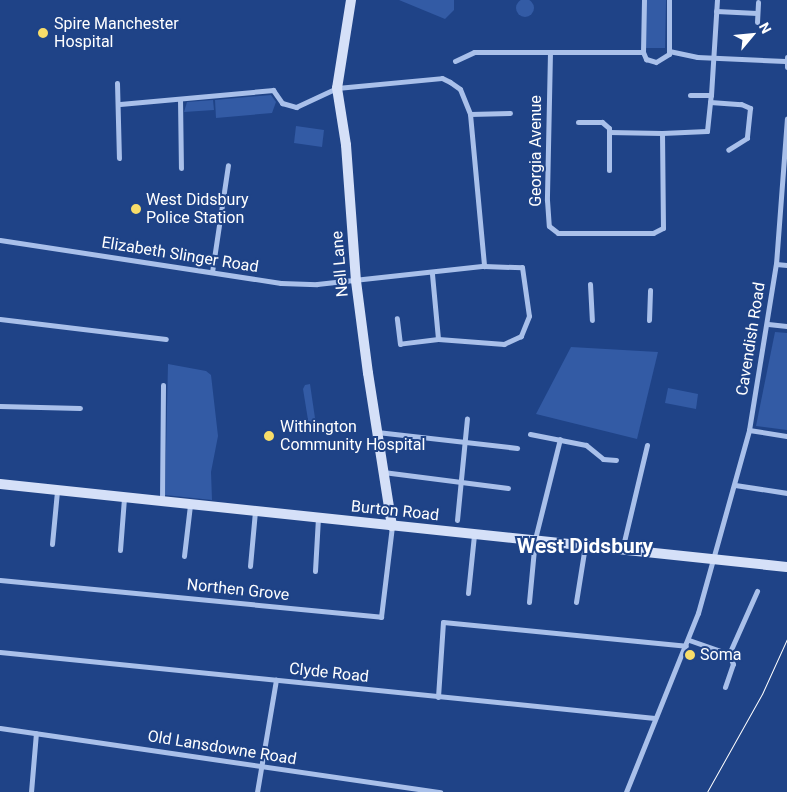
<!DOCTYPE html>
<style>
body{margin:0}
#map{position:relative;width:787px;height:792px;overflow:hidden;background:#1f4387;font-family:Roboto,sans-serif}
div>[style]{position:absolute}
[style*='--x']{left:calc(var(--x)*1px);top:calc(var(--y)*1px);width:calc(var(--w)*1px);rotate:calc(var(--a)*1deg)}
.green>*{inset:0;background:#335ba5}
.round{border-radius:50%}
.street>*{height:5px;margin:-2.5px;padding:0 2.5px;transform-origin:2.5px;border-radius:2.5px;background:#a9c0ea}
.secondary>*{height:10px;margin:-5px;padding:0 5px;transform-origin:5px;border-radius:5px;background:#d5e0f8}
.tram>*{height:1px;margin:-0.5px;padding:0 0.5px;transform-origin:0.5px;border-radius:0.5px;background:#fff}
.dots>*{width:14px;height:14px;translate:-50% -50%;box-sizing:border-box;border:2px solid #1f4387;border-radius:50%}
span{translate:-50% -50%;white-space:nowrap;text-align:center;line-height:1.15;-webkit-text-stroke:4px #1f4387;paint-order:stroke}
.poi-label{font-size:16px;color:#fff}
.left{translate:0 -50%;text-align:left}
.street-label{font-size:16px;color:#fff}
.district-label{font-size:21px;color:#fff;font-weight:700}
.north{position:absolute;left:727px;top:10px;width:50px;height:50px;-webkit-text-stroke:4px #1f4387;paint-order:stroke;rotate:62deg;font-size:14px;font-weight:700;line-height:20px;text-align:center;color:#fff}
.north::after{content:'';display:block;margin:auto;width:18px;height:22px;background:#fff;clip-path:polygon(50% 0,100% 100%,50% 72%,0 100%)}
</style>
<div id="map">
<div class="green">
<i class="round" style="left:516px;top:-1px;width:18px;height:18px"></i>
<i style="clip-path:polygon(399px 0,454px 0,454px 10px,445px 19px)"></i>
<i style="clip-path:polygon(646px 0,666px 0,665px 48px,646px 48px)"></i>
<i style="clip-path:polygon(271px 95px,276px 102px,272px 113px,216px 118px,215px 100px)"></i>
<i style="clip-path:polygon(213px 100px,214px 110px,184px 112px,187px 102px)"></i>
<i style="clip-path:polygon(296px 126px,324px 130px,322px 147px,294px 143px)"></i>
<i style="clip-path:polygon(775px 332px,787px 333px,787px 430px,756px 426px)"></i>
<i style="clip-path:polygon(571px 347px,658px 352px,637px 439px,536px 414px)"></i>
<i style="clip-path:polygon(168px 364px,206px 371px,211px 375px,218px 436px,211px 472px,212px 500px,165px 495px)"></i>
<i style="clip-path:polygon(310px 384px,316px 425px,309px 426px,303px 389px,305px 385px)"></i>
<i style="clip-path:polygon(668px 388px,698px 394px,696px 409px,665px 403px)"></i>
</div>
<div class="street">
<i style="--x:644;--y:0;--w:52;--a:91.1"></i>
<i style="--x:643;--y:52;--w:8;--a:67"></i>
<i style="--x:646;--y:59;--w:10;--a:17"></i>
<i style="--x:656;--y:62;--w:15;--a:-32"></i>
<i style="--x:669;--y:54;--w:54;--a:-90"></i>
<i style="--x:716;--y:11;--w:41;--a:2.8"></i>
<i style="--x:757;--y:22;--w:20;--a:-87"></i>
<i style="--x:669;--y:51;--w:29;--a:12"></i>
<i style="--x:697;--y:57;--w:88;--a:2.6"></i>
<i style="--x:550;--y:52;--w:148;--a:91.2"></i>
<i style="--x:547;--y:200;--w:26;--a:86"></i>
<i style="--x:549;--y:226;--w:11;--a:38"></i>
<i style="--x:558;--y:233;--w:95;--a:0"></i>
<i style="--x:653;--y:233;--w:11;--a:-27"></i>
<i style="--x:663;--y:228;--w:95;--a:-90.6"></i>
<i style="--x:662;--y:133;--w:45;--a:-2.5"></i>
<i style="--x:707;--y:131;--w:36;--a:-84"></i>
<i style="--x:711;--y:95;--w:21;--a:180"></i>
<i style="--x:787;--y:57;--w:10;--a:90"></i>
<i style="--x:455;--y:61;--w:21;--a:-25"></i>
<i style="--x:474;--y:52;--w:169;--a:0"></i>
<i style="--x:117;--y:83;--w:75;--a:88.5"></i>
<i style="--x:711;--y:95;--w:95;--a:-86.4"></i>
<i style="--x:180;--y:99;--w:69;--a:89.2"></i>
<i style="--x:710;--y:102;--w:31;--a:4"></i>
<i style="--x:741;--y:104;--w:10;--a:24"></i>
<i style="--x:750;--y:108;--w:30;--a:96"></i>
<i style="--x:747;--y:138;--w:22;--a:148"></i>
<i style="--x:120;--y:104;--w:154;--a:-5.2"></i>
<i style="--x:273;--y:90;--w:16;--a:55"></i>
<i style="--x:282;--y:103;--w:15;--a:16"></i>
<i style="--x:296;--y:107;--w:45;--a:-24.9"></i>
<i style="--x:337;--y:88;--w:105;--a:-5.4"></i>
<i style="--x:442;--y:78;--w:9;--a:27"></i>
<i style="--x:450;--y:82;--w:12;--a:35"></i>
<i style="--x:460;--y:89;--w:27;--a:68"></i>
<i style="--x:470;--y:114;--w:153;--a:84.7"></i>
<i style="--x:470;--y:114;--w:40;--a:-1.4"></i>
<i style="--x:578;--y:122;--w:24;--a:0"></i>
<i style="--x:602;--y:122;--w:9;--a:41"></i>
<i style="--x:609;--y:128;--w:42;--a:90"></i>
<i style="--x:609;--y:132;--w:53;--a:1.1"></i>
<i style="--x:0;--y:240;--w:284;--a:8.7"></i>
<i style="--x:281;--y:283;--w:36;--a:2"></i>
<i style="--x:317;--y:284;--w:168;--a:-6.2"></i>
<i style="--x:484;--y:266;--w:38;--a:2"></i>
<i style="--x:522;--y:267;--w:49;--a:81.9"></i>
<i style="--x:529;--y:316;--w:22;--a:112"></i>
<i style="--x:521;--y:336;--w:19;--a:155"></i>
<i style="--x:504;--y:344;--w:66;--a:-175.7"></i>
<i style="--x:438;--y:339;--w:38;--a:173"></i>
<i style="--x:400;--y:344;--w:26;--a:-97"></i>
<i style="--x:776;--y:264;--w:11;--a:5"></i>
<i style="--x:212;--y:272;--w:108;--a:-81.5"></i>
<i style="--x:432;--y:274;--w:65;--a:84.7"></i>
<i style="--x:590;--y:284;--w:36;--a:87"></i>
<i style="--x:0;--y:319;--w:167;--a:6.9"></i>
<i style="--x:649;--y:320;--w:30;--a:-88"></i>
<i style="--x:768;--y:324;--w:19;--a:6"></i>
<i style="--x:0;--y:406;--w:80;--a:1.4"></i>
<i style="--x:749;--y:430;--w:38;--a:9"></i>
<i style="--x:377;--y:432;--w:141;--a:6.5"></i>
<i style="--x:530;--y:434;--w:57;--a:11.1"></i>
<i style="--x:586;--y:445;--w:22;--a:39"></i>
<i style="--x:603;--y:459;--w:13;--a:4"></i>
<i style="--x:383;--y:472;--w:126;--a:7.3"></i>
<i style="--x:735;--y:485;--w:53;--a:8.7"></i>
<i style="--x:162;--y:501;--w:116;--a:-89.5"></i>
<i style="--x:457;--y:520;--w:102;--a:-84.4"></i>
<i style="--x:52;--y:544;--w:53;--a:-84.6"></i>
<i style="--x:120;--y:550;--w:52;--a:-85.6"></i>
<i style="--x:622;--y:550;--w:108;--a:-76.6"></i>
<i style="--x:184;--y:556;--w:51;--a:-83.3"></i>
<i style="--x:250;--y:566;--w:55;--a:-84.8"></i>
<i style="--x:315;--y:571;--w:53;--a:-86.8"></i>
<i style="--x:0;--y:580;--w:383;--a:5.5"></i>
<i style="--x:381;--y:617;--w:92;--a:-83.1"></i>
<i style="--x:468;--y:593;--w:58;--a:-84.1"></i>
<i style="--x:529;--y:602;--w:63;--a:-84.6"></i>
<i style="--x:535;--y:539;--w:103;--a:-76"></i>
<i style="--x:576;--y:602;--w:57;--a:-80.9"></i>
<i style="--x:689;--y:640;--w:42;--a:19.3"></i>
<i style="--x:0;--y:652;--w:658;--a:5.75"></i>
<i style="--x:729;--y:654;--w:69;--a:-66"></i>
<i style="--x:725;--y:687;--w:24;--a:-71"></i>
<i style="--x:733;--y:664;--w:11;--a:-112"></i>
<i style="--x:438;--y:697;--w:75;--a:-86.2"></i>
<i style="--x:443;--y:622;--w:244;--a:5.6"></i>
<i style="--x:0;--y:728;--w:445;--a:8.3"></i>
<i style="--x:31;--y:792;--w:59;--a:-85.2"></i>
<i style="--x:257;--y:792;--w:114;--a:-80.4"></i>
<i style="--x:626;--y:792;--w:193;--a:-68.1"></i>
<i style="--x:698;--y:613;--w:190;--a:-74.4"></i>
<i style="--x:749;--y:430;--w:168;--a:-80.8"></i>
<i style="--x:776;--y:264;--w:146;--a:-85.7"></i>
</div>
<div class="secondary">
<i style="--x:351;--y:0;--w:89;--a:99"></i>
<i style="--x:337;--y:88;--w:58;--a:81"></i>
<i style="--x:346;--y:145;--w:136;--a:85.8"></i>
<i style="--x:356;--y:281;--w:93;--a:82.6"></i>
<i style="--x:368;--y:373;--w:155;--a:81.1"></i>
<i style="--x:0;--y:484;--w:791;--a:6.02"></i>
</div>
<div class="tram">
<i style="--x:707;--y:792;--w:112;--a:-60.7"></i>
<i style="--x:762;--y:694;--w:60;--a:-65.6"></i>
</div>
<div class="dots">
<i style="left:43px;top:33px;background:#f8dd69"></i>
<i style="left:136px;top:209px;background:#f8dd69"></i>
<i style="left:269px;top:436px;background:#f8dd69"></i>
<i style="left:690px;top:655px;background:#f8dd69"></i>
</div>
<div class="poi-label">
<span class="left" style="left:54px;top:33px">Spire Manchester<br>Hospital</span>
<span class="left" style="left:146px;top:209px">West Didsbury<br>Police Station</span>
<span class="left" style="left:280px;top:436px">Withington<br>Community Hospital</span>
<span class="left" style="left:700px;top:655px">Soma</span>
</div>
<div class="street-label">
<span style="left:536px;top:151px;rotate:-90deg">Georgia Avenue</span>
<span style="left:180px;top:255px;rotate:9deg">Elizabeth Slinger Road</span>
<span style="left:340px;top:264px;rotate:-95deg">Nell Lane</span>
<span style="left:751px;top:339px;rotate:-81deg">Cavendish Road</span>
<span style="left:395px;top:511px;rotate:6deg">Burton Road</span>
<span style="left:238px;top:590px;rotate:6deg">Northen Grove</span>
<span style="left:329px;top:673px;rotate:6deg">Clyde Road</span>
<span style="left:222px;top:748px;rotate:9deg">Old Lansdowne Road</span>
</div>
<div class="district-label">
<span style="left:585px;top:546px">West Didsbury</span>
</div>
<div class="north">N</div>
</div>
